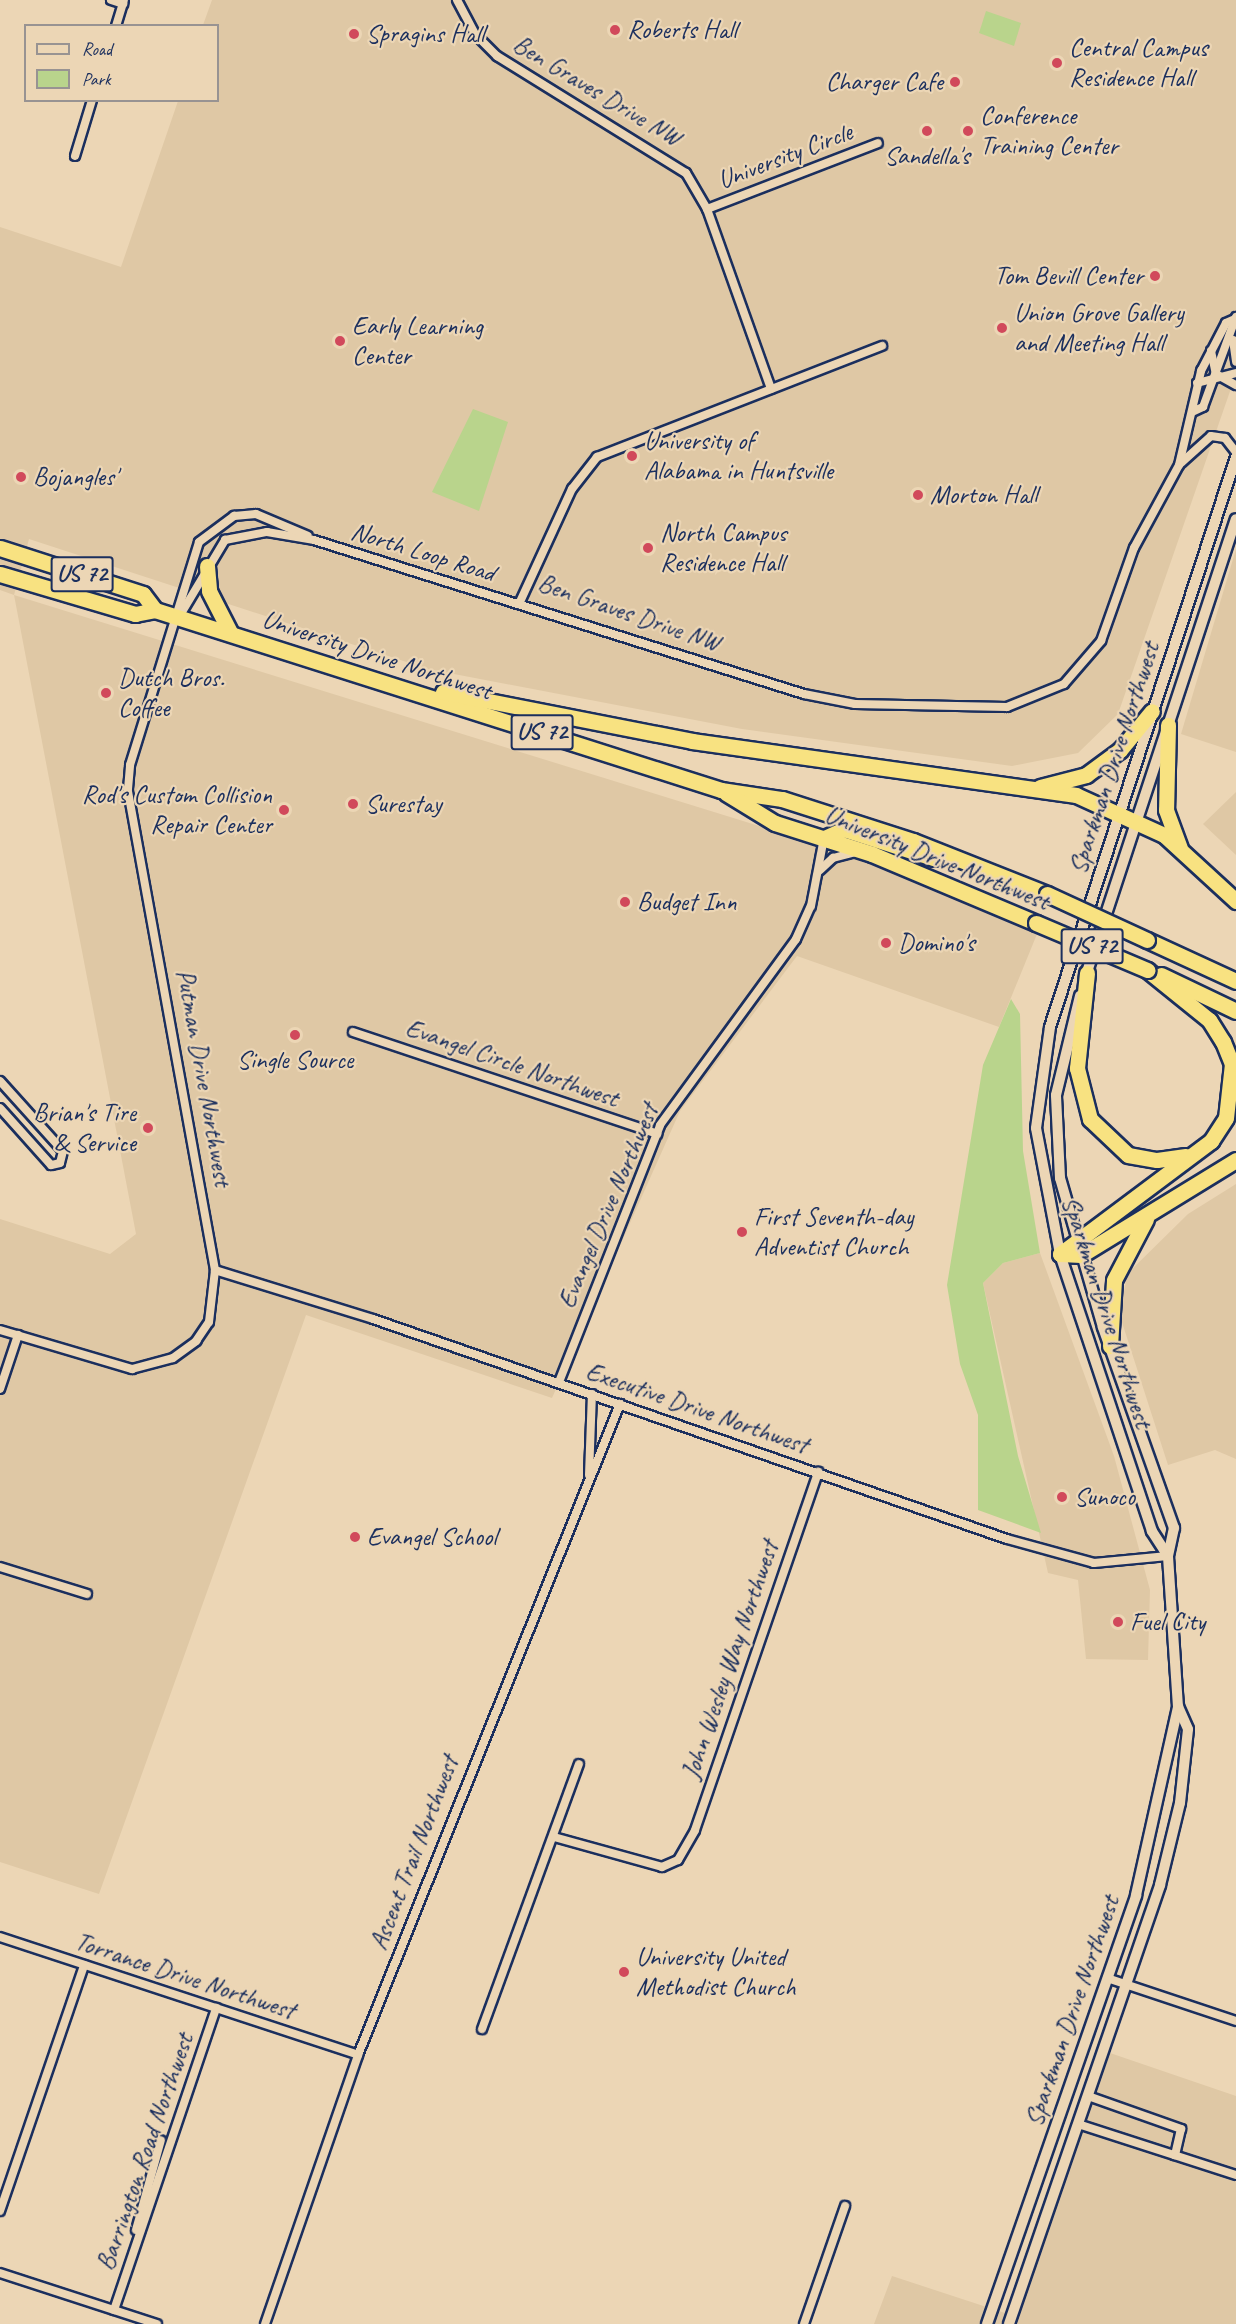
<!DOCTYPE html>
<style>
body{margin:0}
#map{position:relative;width:1236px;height:2324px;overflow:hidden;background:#ecd6b5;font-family:Caveat,sans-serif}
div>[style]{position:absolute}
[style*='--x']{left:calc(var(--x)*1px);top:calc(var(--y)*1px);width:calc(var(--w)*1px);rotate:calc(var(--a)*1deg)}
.built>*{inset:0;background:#dfc8a5}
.green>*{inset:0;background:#b9d48c}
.roads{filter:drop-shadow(2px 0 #1b2f5e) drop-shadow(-2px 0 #1b2f5e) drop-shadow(0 2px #1b2f5e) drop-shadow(0 -2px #1b2f5e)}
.street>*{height:8px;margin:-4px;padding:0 4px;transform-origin:4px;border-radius:4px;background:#ecd6b5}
.secondary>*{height:10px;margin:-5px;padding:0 5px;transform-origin:5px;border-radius:5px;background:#ecd6b5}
.highway>*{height:15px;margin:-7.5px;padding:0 7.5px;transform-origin:7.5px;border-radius:7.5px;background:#f8e281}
.bridges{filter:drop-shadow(2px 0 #1b2f5e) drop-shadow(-2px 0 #1b2f5e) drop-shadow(0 2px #1b2f5e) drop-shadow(0 -2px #1b2f5e)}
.highway-bridge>*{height:15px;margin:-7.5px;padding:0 7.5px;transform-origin:7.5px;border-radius:7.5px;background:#f8e281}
.dots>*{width:16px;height:16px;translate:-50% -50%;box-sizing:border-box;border:3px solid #ecd6b5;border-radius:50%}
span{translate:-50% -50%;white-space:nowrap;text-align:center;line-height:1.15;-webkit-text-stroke:4.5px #ecd6b5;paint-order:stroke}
.shield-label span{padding:2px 4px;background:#ecd6b5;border:2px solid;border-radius:4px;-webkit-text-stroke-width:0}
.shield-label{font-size:24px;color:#1b2f5e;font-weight:700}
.poi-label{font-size:26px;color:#1b2f5e}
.left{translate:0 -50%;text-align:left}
.right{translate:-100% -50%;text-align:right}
.street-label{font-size:26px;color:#1b2f5e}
.legend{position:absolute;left:24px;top:24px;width:195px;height:78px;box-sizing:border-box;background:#ecd6b5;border:2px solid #989392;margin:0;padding:8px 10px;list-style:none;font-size:18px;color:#1b2f5e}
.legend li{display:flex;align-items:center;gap:12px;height:30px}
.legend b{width:30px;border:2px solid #989392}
</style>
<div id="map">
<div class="built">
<i style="clip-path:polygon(212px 0,1236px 0,1236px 374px,1118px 714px,1078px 753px,1012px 766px,742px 729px,428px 669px,29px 539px,14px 595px,846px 853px,1037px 934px,999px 1027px,797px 956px,680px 1111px,552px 1398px,306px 1315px,99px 1894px,0 1862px,0 1219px,110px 1254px,136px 1234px,14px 595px,0 590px,0 227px,121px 267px,178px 101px,218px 100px,218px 26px,203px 25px)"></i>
<i style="clip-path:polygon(1236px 549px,1236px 752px,1181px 734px)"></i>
<i style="clip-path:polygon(1236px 792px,1236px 855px,1203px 824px)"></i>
<i style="clip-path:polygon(1236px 1184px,1236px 1459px,1215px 1450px,1168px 1465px,1120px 1316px,1127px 1274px,1188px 1214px)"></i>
<i style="clip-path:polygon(1040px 1253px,1114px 1456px,1150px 1590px,1148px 1660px,1086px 1659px,1078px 1580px,1048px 1573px,983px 1283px,1003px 1263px)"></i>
<i style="clip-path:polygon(1110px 2053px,1236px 2096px,1236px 2324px,874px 2324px,892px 2276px,1017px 2317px)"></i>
</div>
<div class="green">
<i style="clip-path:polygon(986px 11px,1021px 23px,1014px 46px,979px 33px)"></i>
<i style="clip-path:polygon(473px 409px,508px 422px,479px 511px,432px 492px)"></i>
<i style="clip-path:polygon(1011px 999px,1020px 1014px,1023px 1151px,1040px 1253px,1003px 1263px,983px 1283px,1018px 1456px,1041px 1533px,978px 1510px,978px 1415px,960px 1364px,947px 1285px,983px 1065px)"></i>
</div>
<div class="roads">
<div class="street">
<i style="--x:111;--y:0;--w:13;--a:18"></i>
<i style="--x:457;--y:0;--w:40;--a:62"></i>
<i style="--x:476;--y:35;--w:30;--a:45"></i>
<i style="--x:497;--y:56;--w:222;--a:31.8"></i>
<i style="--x:686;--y:173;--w:42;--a:59.7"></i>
<i style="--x:707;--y:209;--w:191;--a:70.4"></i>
<i style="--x:116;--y:26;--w:27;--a:-73"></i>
<i style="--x:75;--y:156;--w:59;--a:-73.1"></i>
<i style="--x:707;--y:209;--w:183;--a:-21.1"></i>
<i style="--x:1233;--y:340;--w:22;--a:82"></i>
<i style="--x:1211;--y:351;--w:24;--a:78"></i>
<i style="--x:1216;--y:374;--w:23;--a:29"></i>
<i style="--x:1197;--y:383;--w:40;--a:-14.4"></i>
<i style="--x:1194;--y:411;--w:10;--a:-24"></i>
<i style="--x:1203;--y:407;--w:96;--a:-69.9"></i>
<i style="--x:1181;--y:463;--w:40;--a:-42"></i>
<i style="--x:1211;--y:436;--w:14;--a:8"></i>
<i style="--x:1225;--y:438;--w:18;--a:52"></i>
<i style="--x:519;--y:604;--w:127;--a:-65.3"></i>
<i style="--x:572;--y:489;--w:41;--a:-52"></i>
<i style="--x:597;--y:457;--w:306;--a:-21.3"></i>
<i style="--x:179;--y:617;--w:90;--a:-59.1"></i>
<i style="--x:225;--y:540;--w:43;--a:-10.8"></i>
<i style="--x:267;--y:532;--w:48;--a:9.7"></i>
<i style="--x:314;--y:540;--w:514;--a:17.45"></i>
<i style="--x:804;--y:694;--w:52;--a:11.1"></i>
<i style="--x:855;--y:704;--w:152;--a:1.1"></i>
<i style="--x:1007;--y:707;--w:61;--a:-22"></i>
<i style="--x:1064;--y:684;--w:57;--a:-49.3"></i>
<i style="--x:1101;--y:641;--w:99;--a:-70.5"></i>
<i style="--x:1134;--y:548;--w:94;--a:-61.5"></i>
<i style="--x:1179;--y:465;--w:97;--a:-76.8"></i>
<i style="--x:1201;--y:371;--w:54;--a:-62.5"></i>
<i style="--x:1226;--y:323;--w:10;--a:-24"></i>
<i style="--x:820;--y:870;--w:18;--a:-43"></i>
<i style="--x:833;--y:858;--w:23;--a:-15"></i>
<i style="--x:353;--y:1032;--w:321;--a:18.5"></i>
<i style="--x:0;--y:1081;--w:94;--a:48"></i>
<i style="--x:63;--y:1151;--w:12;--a:104"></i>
<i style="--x:60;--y:1163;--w:9;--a:167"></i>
<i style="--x:51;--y:1165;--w:76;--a:-131.8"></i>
<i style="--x:215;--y:1270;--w:165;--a:17.2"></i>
<i style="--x:373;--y:1319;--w:671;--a:19.14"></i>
<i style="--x:1007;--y:1539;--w:90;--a:15.4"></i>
<i style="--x:1094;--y:1563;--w:74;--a:-5.4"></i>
<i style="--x:0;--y:1330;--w:138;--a:16.5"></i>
<i style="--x:132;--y:1369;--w:42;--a:-15"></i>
<i style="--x:173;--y:1358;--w:29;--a:-36"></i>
<i style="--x:196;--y:1341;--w:23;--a:-56"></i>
<i style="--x:209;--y:1322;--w:52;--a:-83.4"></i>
<i style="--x:215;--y:1270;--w:489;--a:-100.3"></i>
<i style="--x:128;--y:789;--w:24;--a:-85"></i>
<i style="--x:130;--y:765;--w:233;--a:-72.8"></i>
<i style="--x:199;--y:542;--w:44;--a:-36.6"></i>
<i style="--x:234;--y:516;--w:22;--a:-5"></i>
<i style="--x:256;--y:514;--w:56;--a:22.9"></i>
<i style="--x:559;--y:1382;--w:276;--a:-68.5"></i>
<i style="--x:660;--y:1125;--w:230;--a:-53.8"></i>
<i style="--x:796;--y:939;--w:36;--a:-66"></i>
<i style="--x:811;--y:906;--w:69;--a:-79.2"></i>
<i style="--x:0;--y:1389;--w:57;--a:-71.6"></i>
<i style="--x:589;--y:1475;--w:81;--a:-87.9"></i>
<i style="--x:0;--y:1567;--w:91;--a:17.2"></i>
<i style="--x:554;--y:1837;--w:112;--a:15.5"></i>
<i style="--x:662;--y:1867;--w:17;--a:-24"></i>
<i style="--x:678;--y:1860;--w:34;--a:-60"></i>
<i style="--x:695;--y:1830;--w:379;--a:-71"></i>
<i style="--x:0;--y:1937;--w:377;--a:18.2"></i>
<i style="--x:1107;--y:1978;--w:136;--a:18.4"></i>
<i style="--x:482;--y:2029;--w:282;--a:-69.9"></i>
<i style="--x:1088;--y:2096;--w:99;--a:19.5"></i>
<i style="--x:1181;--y:2129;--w:27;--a:103"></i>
<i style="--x:1078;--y:2124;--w:166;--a:17.9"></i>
<i style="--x:0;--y:2211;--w:260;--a:-71.1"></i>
<i style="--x:136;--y:2230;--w:93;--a:-74.5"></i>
<i style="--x:0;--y:2273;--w:165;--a:18"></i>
<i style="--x:114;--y:2310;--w:319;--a:-71.3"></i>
<i style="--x:265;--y:2324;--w:285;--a:-70.9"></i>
<i style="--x:358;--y:2055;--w:702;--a:-68.08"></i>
<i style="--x:804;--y:2324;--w:125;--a:-70.8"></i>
</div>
<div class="secondary">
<i style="--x:1085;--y:978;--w:483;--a:-71.8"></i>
<i style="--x:1168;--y:1556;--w:30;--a:-123"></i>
<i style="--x:1152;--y:1531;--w:292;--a:-108.4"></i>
<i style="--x:1060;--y:1254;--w:128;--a:-100.8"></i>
<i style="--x:1036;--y:1128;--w:102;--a:-82.1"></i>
<i style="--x:1050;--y:1027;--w:600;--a:-71.93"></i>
<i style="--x:987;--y:2324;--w:454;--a:-70.8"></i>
<i style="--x:1136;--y:1895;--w:193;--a:-77.4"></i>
<i style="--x:1009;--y:2324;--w:464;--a:-71"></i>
<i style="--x:1160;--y:1885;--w:84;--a:-76.3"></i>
<i style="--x:1180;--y:1803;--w:74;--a:-83.8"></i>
<i style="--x:1188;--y:1729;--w:24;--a:-114"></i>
<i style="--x:1178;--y:1707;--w:151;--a:-93.8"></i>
<i style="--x:1168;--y:1556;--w:29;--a:-78"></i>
<i style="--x:1174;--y:1528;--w:213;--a:-109.5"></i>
<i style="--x:1103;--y:1327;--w:155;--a:-106.1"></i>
<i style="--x:1060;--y:1178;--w:83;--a:-92.8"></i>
<i style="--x:1056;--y:1095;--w:102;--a:-76.4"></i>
</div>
<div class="highway">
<i style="--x:0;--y:548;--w:150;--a:17.8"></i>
<i style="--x:143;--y:594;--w:20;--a:53"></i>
<i style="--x:207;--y:566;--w:25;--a:85"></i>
<i style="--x:209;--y:591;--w:48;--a:62.9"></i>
<i style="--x:0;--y:574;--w:141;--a:16.5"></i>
<i style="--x:135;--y:614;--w:20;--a:-11"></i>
<i style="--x:155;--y:610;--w:594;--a:17.64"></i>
<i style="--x:721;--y:790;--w:62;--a:8.4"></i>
<i style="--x:782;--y:799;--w:138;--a:17.8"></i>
<i style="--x:913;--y:841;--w:144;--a:21.6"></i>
<i style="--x:443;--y:692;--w:254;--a:11.1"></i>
<i style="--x:692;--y:741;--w:388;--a:8"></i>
<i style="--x:1076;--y:795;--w:97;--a:24.4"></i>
<i style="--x:1164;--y:835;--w:98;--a:42.5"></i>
<i style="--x:1168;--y:725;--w:85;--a:91.3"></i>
<i style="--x:1166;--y:810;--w:40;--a:69.8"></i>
<i style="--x:1040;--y:787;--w:48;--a:-14.6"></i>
<i style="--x:1086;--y:775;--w:42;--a:-36.3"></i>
<i style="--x:1120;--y:750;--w:50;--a:-50.6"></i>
<i style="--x:726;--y:793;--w:57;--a:31.5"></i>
<i style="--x:775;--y:823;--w:102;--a:17.7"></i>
<i style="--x:872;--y:854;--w:178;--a:22.8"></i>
<i style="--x:824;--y:838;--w:22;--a:-24"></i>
<i style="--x:844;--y:829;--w:94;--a:18"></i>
<i style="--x:1147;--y:940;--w:98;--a:24.7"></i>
<i style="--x:1087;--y:973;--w:96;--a:96"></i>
<i style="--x:1077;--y:1068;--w:53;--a:75.7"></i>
<i style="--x:1090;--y:1119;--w:52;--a:43.5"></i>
<i style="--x:1128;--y:1155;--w:29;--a:10"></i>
<i style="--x:1157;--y:1160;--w:29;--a:-8"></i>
<i style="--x:1161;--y:975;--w:83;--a:25.6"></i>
<i style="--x:1060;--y:1254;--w:189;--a:-36.8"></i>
<i style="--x:1211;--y:1141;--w:27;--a:-57"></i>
<i style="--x:1226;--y:1118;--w:54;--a:-83.7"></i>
<i style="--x:1232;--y:1064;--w:24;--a:-112"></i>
<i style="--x:1223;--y:1042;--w:26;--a:-122"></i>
<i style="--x:1209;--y:1020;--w:80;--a:-141.1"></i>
<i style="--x:1060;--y:1254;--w:21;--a:3"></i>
<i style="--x:1081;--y:1255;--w:182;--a:-31.5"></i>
<i style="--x:1110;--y:1346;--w:66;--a:-86.5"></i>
<i style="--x:1114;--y:1280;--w:69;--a:-62.3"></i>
</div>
</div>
<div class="bridges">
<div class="highway-bridge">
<i style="--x:1047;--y:894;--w:110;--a:24.7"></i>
<i style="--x:1036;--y:923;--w:121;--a:22.9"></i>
</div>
</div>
<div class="dots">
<i style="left:615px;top:30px;background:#d1495b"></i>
<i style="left:354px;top:34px;background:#d1495b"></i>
<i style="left:1057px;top:63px;background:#d1495b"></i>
<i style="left:955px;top:82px;background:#d1495b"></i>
<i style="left:927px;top:131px;background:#d1495b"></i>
<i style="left:968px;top:131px;background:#d1495b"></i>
<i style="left:1155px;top:276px;background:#d1495b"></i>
<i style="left:1002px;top:328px;background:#d1495b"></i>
<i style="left:340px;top:341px;background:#d1495b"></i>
<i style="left:632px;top:456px;background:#d1495b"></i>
<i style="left:21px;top:477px;background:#d1495b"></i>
<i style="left:918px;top:495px;background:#d1495b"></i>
<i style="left:648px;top:548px;background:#d1495b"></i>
<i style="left:106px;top:693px;background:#d1495b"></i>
<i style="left:353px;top:804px;background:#d1495b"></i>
<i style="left:284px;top:810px;background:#d1495b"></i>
<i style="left:625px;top:902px;background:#d1495b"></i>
<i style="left:886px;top:943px;background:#d1495b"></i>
<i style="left:295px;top:1035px;background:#d1495b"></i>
<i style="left:148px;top:1128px;background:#d1495b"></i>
<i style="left:742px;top:1232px;background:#d1495b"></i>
<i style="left:1062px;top:1497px;background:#d1495b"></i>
<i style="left:355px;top:1537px;background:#d1495b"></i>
<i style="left:1118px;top:1622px;background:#d1495b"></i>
<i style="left:624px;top:1972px;background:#d1495b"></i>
</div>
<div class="shield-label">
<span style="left:82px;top:574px">US 72</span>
<span style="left:542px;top:732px">US 72</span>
<span style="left:1092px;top:946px">US 72</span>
</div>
<div class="poi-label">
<span class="left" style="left:627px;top:30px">Roberts Hall</span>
<span class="left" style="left:366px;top:34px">Spragins Hall</span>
<span class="left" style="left:1069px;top:63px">Central Campus<br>Residence Hall</span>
<span class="right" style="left:943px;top:82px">Charger Cafe</span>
<span class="left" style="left:980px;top:131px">Conference<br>Training Center</span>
<span style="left:927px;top:156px">Sandella's</span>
<span class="right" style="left:1143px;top:276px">Tom Bevill Center</span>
<span class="left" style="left:1014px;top:328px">Union Grove Gallery<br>and Meeting Hall</span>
<span class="left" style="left:352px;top:341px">Early Learning<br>Center</span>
<span class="left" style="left:644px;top:456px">University of<br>Alabama in Huntsville</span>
<span class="left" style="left:33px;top:477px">Bojangles'</span>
<span class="left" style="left:930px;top:495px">Morton Hall</span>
<span class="left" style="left:660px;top:548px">North Campus<br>Residence Hall</span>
<span class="left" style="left:118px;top:693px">Dutch Bros.<br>Coffee</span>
<span class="right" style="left:272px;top:810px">Rod's Custom Collision<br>Repair Center</span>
<span class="left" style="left:365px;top:804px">Surestay</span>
<span class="left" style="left:637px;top:902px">Budget Inn</span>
<span class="left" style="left:898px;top:943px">Domino's</span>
<span style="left:295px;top:1060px">Single Source</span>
<span class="right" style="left:136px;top:1128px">Brian's Tire<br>&amp; Service</span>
<span class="left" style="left:754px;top:1232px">First Seventh-day<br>Adventist Church</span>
<span class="left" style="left:1074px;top:1497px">Sunoco</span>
<span class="left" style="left:367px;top:1537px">Evangel School</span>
<span class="left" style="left:1130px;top:1622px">Fuel City</span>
<span class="left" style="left:636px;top:1972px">University United<br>Methodist Church</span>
</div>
<div class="street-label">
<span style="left:597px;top:91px;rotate:31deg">Ben Graves Drive NW</span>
<span style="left:785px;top:156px;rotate:-21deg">University Circle</span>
<span style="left:423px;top:552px;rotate:17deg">North Loop Road</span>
<span style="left:629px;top:613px;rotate:19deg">Ben Graves Drive NW</span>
<span style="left:377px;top:655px;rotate:18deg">University Drive Northwest</span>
<span style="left:1114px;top:758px;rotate:-72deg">Sparkman Drive Northwest</span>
<span style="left:937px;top:858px;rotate:22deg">University Drive Northwest</span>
<span style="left:512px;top:1063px;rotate:19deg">Evangel Circle Northwest</span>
<span style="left:204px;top:1078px;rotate:80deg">Putman Drive Northwest</span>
<span style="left:608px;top:1206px;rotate:-67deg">Evangel Drive Northwest</span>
<span style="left:1107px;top:1312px;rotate:72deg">Sparkman Drive Northwest</span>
<span style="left:697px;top:1408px;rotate:19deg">Executive Drive Northwest</span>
<span style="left:730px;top:1660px;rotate:-71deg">John Wesley Way Northwest</span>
<span style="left:414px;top:1853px;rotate:-69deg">Ascent Trail Northwest</span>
<span style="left:185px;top:1976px;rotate:18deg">Torrance Drive Northwest</span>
<span style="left:1072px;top:2011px;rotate:-71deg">Sparkman Drive Northwest</span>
<span style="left:145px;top:2152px;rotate:-71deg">Barrington Road Northwest</span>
</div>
<ul class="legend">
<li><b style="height:8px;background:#ecd6b5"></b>Road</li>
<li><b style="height:16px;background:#b9d48c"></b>Park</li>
</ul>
</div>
